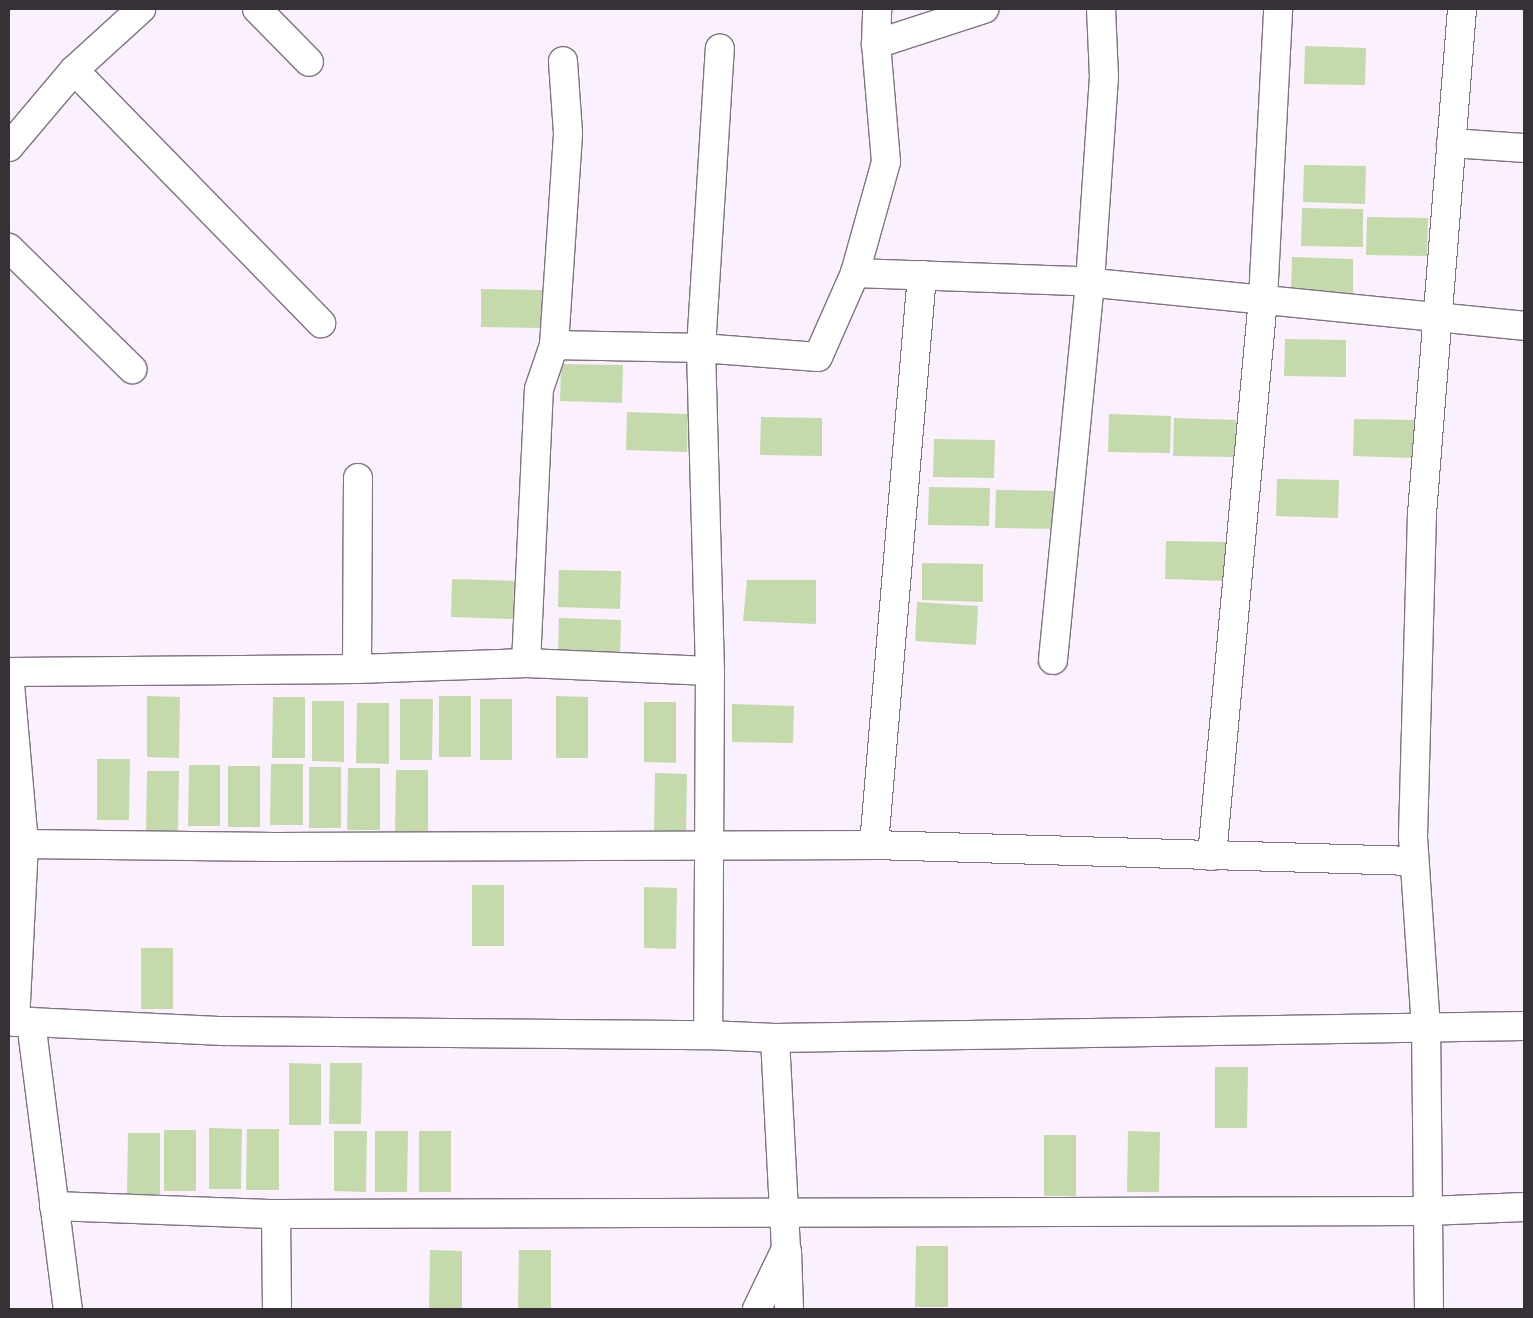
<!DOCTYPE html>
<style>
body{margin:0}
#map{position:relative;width:1533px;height:1318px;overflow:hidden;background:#fbf0fd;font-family:Roboto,sans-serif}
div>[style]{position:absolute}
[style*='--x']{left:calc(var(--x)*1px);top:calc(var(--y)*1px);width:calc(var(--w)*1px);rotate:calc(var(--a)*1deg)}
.building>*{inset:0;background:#c5daab}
.roads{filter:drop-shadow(1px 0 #7f7382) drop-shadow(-1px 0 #7f7382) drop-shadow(0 1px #7f7382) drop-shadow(0 -1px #7f7382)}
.minor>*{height:28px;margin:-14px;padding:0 14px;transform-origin:14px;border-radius:14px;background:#fff}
span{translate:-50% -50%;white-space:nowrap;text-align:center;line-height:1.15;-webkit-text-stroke:4.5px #fff;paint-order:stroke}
.frame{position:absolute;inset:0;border:10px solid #363137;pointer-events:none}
</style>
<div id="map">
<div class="building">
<i style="clip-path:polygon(1305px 46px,1366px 48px,1365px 85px,1304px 84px)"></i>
<i style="clip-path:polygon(1304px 165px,1366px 166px,1365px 204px,1303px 202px)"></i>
<i style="clip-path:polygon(1302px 208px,1363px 209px,1363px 247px,1301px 246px)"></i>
<i style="clip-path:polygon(1367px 217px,1428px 218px,1427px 256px,1366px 255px)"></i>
<i style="clip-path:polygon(1292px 257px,1353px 259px,1353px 296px,1291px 295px)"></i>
<i style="clip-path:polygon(481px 289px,543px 290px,542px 328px,481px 327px)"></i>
<i style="clip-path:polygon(1285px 339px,1346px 340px,1346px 377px,1284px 376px)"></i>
<i style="clip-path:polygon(561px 364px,623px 365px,622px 403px,560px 401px)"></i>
<i style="clip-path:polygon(627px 412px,688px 414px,687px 452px,626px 450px)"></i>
<i style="clip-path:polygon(1109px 414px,1171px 416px,1170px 453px,1108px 452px)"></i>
<i style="clip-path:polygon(761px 417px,822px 418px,822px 456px,760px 455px)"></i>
<i style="clip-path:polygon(1174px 418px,1236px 420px,1235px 457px,1173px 456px)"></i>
<i style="clip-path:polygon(1354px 419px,1415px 420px,1414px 458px,1353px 456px)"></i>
<i style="clip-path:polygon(934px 439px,995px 440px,994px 478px,933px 477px)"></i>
<i style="clip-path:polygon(1277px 479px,1339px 480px,1338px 518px,1276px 516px)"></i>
<i style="clip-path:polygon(929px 487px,990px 488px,989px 526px,928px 525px)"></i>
<i style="clip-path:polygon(996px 490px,1057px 491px,1057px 529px,995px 528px)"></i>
<i style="clip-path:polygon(1166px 541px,1228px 542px,1227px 581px,1165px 579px)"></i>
<i style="clip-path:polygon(922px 563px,983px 564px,983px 602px,922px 600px)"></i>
<i style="clip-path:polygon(559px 570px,621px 571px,620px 609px,558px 607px)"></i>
<i style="clip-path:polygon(452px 579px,514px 581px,513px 619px,451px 617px)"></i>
<i style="clip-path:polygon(747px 580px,816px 580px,816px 624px,743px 621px)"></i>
<i style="clip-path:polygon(917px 602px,978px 606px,976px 645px,915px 641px)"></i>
<i style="clip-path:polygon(559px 618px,621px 620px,620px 657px,558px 656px)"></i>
<i style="clip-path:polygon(147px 696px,180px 697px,179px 758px,147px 757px)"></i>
<i style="clip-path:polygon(439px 696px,471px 696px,471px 757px,439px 757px)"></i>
<i style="clip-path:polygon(556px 696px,588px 697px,588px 758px,556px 758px)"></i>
<i style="clip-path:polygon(273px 697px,305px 697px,305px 758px,272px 758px)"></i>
<i style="clip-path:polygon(400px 699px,433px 699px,432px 760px,400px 760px)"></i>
<i style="clip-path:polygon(480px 699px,512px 699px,512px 760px,480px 760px)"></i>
<i style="clip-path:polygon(312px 701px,344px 701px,344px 762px,312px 761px)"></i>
<i style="clip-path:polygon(644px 702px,676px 702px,676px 763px,644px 762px)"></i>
<i style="clip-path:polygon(357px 703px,389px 703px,389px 764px,356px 763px)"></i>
<i style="clip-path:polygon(732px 704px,794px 706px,793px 743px,732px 742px)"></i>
<i style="clip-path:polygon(97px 759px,130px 759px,129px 820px,97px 820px)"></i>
<i style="clip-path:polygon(271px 764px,303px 764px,303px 825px,270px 825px)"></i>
<i style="clip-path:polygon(189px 765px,220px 765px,220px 826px,188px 826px)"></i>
<i style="clip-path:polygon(228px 766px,260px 766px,260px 827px,228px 827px)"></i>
<i style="clip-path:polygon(309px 767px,341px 767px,341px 828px,309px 828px)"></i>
<i style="clip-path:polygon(348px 768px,380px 768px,380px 830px,347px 830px)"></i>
<i style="clip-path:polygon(396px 770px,428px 770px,428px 831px,395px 831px)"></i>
<i style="clip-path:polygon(147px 771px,179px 771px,178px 831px,146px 831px)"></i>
<i style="clip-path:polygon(655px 773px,687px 774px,686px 835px,654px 834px)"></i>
<i style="clip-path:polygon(472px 885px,504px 885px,504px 946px,472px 946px)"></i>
<i style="clip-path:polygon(644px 887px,677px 888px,676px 949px,644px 948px)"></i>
<i style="clip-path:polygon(141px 948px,173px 948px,173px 1009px,141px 1009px)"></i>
<i style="clip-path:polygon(289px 1063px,321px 1064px,321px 1125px,289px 1125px)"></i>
<i style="clip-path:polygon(330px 1063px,362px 1063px,361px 1124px,329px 1124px)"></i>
<i style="clip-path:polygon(1215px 1067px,1248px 1067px,1247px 1128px,1215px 1128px)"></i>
<i style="clip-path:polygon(209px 1128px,242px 1129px,241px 1189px,209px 1189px)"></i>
<i style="clip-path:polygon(247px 1129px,279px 1129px,279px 1190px,246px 1190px)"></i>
<i style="clip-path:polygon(164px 1130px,196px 1130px,196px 1191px,164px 1191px)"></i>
<i style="clip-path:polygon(334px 1131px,367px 1131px,366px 1192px,334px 1191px)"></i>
<i style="clip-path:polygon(375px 1131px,408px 1131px,407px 1192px,375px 1192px)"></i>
<i style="clip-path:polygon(419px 1131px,451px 1131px,451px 1192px,419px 1192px)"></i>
<i style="clip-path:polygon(1128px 1131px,1160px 1132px,1159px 1192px,1127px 1192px)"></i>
<i style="clip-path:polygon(128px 1133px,160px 1133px,160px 1194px,127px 1194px)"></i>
<i style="clip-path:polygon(1044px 1135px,1076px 1135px,1076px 1196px,1044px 1196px)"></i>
<i style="clip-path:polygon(916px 1246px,948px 1246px,948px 1307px,915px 1307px)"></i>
<i style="clip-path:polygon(430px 1250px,462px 1251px,462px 1309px,429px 1309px)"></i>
<i style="clip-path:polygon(519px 1250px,551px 1250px,551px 1309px,518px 1309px)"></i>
</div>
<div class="roads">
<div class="minor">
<i style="--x:257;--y:9;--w:74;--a:45.5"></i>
<i style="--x:876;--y:44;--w:35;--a:-88"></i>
<i style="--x:74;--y:70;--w:354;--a:45.7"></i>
<i style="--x:1451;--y:143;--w:73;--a:3.9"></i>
<i style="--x:9;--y:147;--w:101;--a:-49.8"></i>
<i style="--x:74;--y:70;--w:91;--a:-42.3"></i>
<i style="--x:9;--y:248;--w:173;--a:44.5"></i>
<i style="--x:855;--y:273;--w:220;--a:2.1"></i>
<i style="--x:1075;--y:281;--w:451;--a:5.7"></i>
<i style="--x:554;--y:345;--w:147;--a:1.2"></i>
<i style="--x:701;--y:348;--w:300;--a:-86.4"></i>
<i style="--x:1053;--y:660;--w:380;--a:-84.4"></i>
<i style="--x:1090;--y:282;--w:205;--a:-86.1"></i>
<i style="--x:1104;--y:77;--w:68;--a:-92.5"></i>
<i style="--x:526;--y:663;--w:274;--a:-87.3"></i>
<i style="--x:539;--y:389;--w:46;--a:-71.2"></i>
<i style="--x:554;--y:345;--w:212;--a:-86.2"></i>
<i style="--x:568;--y:133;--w:72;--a:-94"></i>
<i style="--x:357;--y:669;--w:191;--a:-89.7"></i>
<i style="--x:710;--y:671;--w:323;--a:-91.6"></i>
<i style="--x:701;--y:348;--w:117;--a:4.4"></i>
<i style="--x:818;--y:357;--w:92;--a:-66.2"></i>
<i style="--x:855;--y:273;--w:115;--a:-74.4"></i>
<i style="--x:886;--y:162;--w:118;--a:-94.8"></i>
<i style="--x:876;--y:44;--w:114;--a:-18"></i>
<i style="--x:24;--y:844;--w:250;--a:0.7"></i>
<i style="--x:274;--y:847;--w:600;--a:-0.19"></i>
<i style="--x:874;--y:845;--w:540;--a:1.7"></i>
<i style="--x:874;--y:845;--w:572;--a:-85.19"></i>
<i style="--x:1212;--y:856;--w:559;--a:-84.77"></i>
<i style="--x:1263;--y:299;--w:290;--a:-87"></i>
<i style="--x:9;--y:1021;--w:215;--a:2.7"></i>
<i style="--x:224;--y:1031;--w:484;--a:0.5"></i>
<i style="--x:708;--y:1035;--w:67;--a:2.6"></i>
<i style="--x:775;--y:1038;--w:749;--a:-0.92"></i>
<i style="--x:15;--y:1022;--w:178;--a:-87.1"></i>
<i style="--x:24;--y:844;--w:173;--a:-95"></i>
<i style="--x:9;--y:672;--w:348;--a:-0.5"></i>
<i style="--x:357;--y:669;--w:169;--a:-2"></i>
<i style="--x:526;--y:663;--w:184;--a:2.5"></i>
<i style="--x:710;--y:671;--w:364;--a:90.3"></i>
<i style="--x:31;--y:1022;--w:289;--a:82.7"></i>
<i style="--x:54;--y:1206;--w:222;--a:2.1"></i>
<i style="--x:276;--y:1214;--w:1152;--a:-0.15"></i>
<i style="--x:1428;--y:1211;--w:96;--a:-2.4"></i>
<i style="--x:276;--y:1214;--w:95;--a:89.4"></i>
<i style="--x:787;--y:1251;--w:58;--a:88"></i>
<i style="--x:757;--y:1309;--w:67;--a:-64.2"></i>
<i style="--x:786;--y:1249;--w:211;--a:-93"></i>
<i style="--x:1429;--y:1309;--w:281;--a:-90.6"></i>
<i style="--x:1426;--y:1028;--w:192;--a:-93.9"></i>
<i style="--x:1413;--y:836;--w:322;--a:-88.4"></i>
<i style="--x:1422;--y:514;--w:507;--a:-85.47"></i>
</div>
</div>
<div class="frame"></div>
</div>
